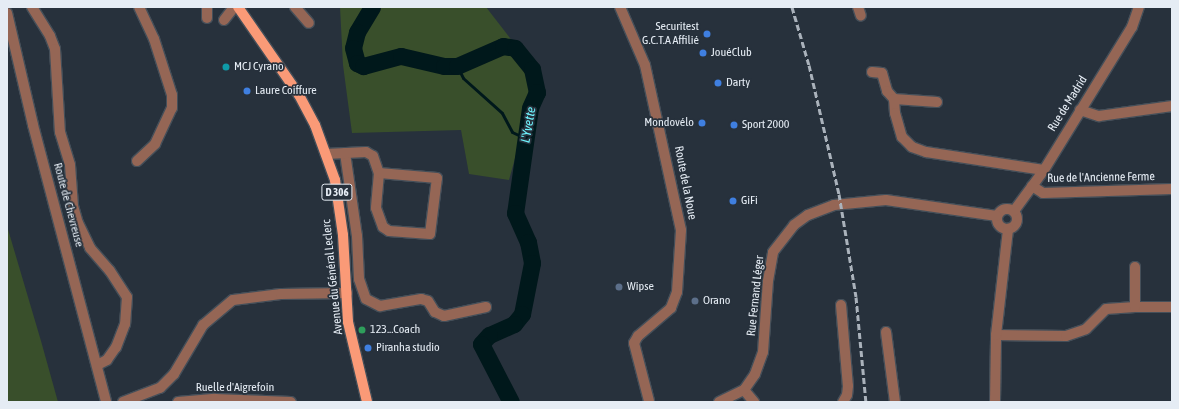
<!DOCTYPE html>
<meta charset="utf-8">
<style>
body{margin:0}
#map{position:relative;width:1179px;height:409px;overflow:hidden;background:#27313c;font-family:"Asap Condensed",sans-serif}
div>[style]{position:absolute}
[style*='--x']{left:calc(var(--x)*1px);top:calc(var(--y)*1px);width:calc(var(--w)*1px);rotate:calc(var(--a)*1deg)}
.green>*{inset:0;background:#394f2b}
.stream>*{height:3px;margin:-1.5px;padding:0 1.5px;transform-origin:1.5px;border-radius:1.5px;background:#00181b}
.river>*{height:17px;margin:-8.5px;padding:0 8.5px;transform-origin:8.5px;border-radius:8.5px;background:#00181b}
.roads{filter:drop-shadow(1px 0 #454f59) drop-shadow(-1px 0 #454f59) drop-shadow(0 1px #454f59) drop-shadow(0 -1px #454f59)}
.minor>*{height:10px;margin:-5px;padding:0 5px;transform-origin:5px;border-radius:5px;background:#956655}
.minor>.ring{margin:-5px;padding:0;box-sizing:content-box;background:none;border:10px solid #956655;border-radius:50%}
.major>*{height:10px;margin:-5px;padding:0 5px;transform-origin:5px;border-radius:5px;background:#fa9a77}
.rail>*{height:3px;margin-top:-1.5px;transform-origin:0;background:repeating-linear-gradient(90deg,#aab2bb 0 6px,transparent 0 9px)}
.dots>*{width:11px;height:11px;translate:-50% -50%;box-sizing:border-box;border:2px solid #27313c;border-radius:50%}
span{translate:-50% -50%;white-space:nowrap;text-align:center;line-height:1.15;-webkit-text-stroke:3.5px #27313c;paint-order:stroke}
.shield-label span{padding:1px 3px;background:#27313c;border:1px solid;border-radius:3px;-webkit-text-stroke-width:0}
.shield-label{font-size:11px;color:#e5ecf4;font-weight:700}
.poi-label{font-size:12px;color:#e5ecf4}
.right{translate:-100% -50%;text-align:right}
.left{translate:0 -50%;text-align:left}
.street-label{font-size:12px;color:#e5ecf4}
.water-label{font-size:13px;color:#6ef4fe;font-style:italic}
.frame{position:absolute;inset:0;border:8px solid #e5ecf4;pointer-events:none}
</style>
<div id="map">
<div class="green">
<i style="clip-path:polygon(340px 7px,486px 7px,520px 51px,532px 97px,509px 180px,469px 174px,461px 130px,352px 133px,343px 65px)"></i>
<i style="clip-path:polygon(7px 226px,41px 341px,58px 402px,7px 402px)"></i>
</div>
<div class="stream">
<i style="--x:457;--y:66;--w:13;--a:63"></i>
<i style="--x:463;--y:78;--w:52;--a:41.9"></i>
<i style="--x:502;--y:113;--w:21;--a:62"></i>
<i style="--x:512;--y:132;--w:14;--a:25"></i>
</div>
<div class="river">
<i style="--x:372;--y:7;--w:29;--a:121"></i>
<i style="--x:357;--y:32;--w:16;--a:104"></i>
<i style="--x:353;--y:48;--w:16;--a:75"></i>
<i style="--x:357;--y:63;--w:7;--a:27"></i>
<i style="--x:363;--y:66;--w:39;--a:-15"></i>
<i style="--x:401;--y:56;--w:44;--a:13.1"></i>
<i style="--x:444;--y:66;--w:13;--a:0"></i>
<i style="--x:457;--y:66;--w:50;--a:-23.5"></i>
<i style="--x:503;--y:46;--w:12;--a:9"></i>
<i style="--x:515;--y:48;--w:27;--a:51"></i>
<i style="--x:532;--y:69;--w:24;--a:78"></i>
<i style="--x:537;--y:92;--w:17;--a:114"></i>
<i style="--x:530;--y:108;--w:106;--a:98.1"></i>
<i style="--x:515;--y:213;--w:32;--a:66"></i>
<i style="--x:528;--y:242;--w:21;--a:79"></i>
<i style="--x:532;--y:263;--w:52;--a:101.1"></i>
<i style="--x:522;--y:314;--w:13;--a:129"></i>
<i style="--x:514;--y:324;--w:27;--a:156"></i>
<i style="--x:489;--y:335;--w:12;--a:132"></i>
<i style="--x:481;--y:344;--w:65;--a:62.7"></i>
</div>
<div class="roads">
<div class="minor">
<i style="--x:32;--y:7;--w:34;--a:58"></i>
<i style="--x:50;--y:36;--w:14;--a:69"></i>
<i style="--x:55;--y:49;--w:83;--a:86.6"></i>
<i style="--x:60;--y:132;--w:34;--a:73"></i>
<i style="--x:70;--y:165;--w:41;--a:85.8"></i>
<i style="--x:73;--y:206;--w:18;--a:74"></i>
<i style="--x:78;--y:223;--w:28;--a:64"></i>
<i style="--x:90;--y:248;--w:30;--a:49"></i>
<i style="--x:110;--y:271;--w:31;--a:57"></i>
<i style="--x:127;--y:297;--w:27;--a:94"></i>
<i style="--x:125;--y:324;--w:25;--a:111"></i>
<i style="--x:116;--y:347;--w:16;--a:125"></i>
<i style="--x:107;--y:360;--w:11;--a:153"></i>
<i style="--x:207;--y:7;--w:11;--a:90"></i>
<i style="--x:295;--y:7;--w:21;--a:49"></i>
<i style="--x:620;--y:7;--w:63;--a:66.7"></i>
<i style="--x:645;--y:65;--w:169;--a:77.7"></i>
<i style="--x:681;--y:230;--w:62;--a:93.7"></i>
<i style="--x:677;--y:292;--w:17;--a:111"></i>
<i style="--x:671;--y:308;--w:43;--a:139.7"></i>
<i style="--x:638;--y:336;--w:8;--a:120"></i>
<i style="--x:634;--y:343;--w:60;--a:75.5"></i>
<i style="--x:858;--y:7;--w:9;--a:72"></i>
<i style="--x:7;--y:13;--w:115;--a:76.9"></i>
<i style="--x:33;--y:125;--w:286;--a:75.2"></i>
<i style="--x:224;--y:20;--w:16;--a:-52"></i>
<i style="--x:872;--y:72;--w:10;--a:6"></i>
<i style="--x:882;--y:73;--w:19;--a:74"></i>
<i style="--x:887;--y:91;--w:11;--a:49"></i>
<i style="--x:937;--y:102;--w:43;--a:-176"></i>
<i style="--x:894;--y:99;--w:14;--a:86"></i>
<i style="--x:895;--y:113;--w:25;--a:74"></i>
<i style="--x:902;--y:137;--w:14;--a:45"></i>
<i style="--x:912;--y:147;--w:15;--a:20"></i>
<i style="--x:926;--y:152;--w:119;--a:8.7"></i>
<i style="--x:1080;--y:110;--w:20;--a:18"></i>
<i style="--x:1099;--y:116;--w:74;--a:-7.8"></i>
<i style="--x:345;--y:153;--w:84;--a:81.8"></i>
<i style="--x:357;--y:236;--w:43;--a:87.3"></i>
<i style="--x:359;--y:279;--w:21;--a:71"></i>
<i style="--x:366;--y:299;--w:16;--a:27"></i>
<i style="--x:380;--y:306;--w:42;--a:-9.7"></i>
<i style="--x:421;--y:299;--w:7;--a:16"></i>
<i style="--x:428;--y:301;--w:13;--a:58"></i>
<i style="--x:435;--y:312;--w:10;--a:24"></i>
<i style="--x:444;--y:316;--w:43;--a:-12.1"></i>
<i style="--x:326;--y:154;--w:40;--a:-2.9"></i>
<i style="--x:366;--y:152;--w:8;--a:30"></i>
<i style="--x:373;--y:156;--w:18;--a:71"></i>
<i style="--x:379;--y:173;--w:35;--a:95"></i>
<i style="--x:376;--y:208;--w:20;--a:70"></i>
<i style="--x:383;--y:227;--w:7;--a:34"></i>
<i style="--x:389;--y:231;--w:41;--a:4.2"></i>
<i style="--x:430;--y:234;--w:56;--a:-82.9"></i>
<i style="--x:437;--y:178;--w:58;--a:-175.1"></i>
<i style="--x:137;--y:161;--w:25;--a:-43"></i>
<i style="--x:155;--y:144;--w:40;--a:-65"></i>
<i style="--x:172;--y:108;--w:13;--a:-90"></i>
<i style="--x:172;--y:95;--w:59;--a:-107.8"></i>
<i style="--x:154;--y:39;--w:35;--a:-115"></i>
<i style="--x:1032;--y:186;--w:13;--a:32"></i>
<i style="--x:1043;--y:193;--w:129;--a:-1.8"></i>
<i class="ring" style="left:997px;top:209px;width:10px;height:10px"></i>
<i style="--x:1014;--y:211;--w:51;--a:-53.8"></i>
<i style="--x:1044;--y:170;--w:168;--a:-58.4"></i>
<i style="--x:1132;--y:27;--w:21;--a:-71"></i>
<i style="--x:841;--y:305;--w:81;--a:85.1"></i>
<i style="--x:848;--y:386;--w:9;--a:96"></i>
<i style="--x:847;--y:395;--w:8;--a:120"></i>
<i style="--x:1135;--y:307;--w:37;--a:0"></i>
<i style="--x:886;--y:332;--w:71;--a:82.7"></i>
<i style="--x:996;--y:335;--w:70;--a:0.8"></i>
<i style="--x:1066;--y:336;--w:21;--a:-19"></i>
<i style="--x:1086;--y:329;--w:28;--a:-45"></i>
<i style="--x:1106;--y:309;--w:29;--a:-4"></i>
<i style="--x:1135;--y:307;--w:40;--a:-90"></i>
<i style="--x:744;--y:390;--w:16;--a:50"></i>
<i style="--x:123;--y:402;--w:40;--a:-21"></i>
<i style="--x:160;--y:388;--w:20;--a:-45"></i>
<i style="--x:174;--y:374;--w:57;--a:-59.4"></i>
<i style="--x:203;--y:325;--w:39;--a:-40"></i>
<i style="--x:233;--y:300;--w:48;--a:-7.1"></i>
<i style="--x:281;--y:294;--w:66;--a:-0.9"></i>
<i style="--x:178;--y:402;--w:37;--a:-5"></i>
<i style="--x:215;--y:399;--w:76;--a:2.3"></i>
<i style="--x:719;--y:402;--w:28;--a:-26"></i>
<i style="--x:744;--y:390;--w:19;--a:-55"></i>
<i style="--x:755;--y:374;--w:23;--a:-70"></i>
<i style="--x:763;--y:352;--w:71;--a:-86"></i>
<i style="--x:768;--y:281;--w:29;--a:-80"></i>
<i style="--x:773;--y:252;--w:34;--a:-52"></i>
<i style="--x:794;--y:225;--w:17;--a:-36"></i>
<i style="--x:808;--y:215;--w:28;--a:-21"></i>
<i style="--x:834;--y:205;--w:52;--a:-5.5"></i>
<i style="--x:886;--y:200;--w:112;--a:8.2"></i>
<i style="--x:995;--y:402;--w:67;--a:-89.1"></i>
<i style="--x:996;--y:335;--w:107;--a:-83.5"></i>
</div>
<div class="major">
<i style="--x:238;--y:7;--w:107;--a:55.3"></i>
<i style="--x:299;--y:95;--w:34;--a:62"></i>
<i style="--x:315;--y:125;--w:59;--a:70"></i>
<i style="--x:335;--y:180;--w:56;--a:81.7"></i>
<i style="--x:343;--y:235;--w:87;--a:86.7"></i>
<i style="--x:348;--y:322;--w:82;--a:76.6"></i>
</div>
</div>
<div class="rail">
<i style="--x:792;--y:7;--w:60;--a:73.7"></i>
<i style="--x:809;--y:65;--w:132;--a:76.9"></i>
<i style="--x:839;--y:194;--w:104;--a:80.6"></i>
<i style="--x:856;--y:297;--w:105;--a:84.6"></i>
</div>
<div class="dots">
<i style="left:707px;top:34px;background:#3f7fe0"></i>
<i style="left:703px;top:53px;background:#3f7fe0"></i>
<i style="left:226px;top:67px;background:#0f9aa8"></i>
<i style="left:718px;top:83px;background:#3f7fe0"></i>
<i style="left:247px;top:91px;background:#3f7fe0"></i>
<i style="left:702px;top:123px;background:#3f7fe0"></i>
<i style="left:734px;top:125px;background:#3f7fe0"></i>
<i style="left:733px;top:201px;background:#3f7fe0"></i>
<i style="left:619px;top:287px;background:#5c6f8a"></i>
<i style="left:695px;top:301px;background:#5c6f8a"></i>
<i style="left:362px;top:330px;background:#2e9e5b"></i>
<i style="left:368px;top:348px;background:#3f7fe0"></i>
</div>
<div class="shield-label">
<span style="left:337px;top:192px">D 306</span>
</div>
<div class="poi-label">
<span class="right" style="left:699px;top:34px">Securitest<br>G.C.T.A Affilié</span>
<span class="left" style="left:711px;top:53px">JouéClub</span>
<span class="left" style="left:234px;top:67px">MCJ Cyrano</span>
<span class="left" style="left:726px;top:83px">Darty</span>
<span class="left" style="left:255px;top:91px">Laure Coiffure</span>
<span class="right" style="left:694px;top:123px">Mondovélo</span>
<span class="left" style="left:742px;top:125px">Sport 2000</span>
<span class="left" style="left:741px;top:201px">GiFi</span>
<span class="left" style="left:627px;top:287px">Wipse</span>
<span class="left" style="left:703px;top:301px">Orano</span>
<span class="left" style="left:370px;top:330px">123...Coach</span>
<span class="left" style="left:376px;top:348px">Piranha studio</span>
</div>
<div class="street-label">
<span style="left:1068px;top:104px;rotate:-58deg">Rue de Madrid</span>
<span style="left:1101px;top:178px;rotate:-1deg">Rue de l'Ancienne Ferme</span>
<span style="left:685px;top:183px;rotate:79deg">Route de la Noue</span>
<span style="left:68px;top:205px;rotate:75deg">Route de Chevreuse</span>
<span style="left:333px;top:277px;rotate:-96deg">Avenue du Général Leclerc</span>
<span style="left:756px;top:296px;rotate:-84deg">Rue Fernand Léger</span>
<span style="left:235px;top:388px">Ruelle d'Aigrefoin</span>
</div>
<div class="water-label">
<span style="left:529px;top:125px;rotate:-80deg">L'Yvette</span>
</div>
<div class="frame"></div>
</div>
